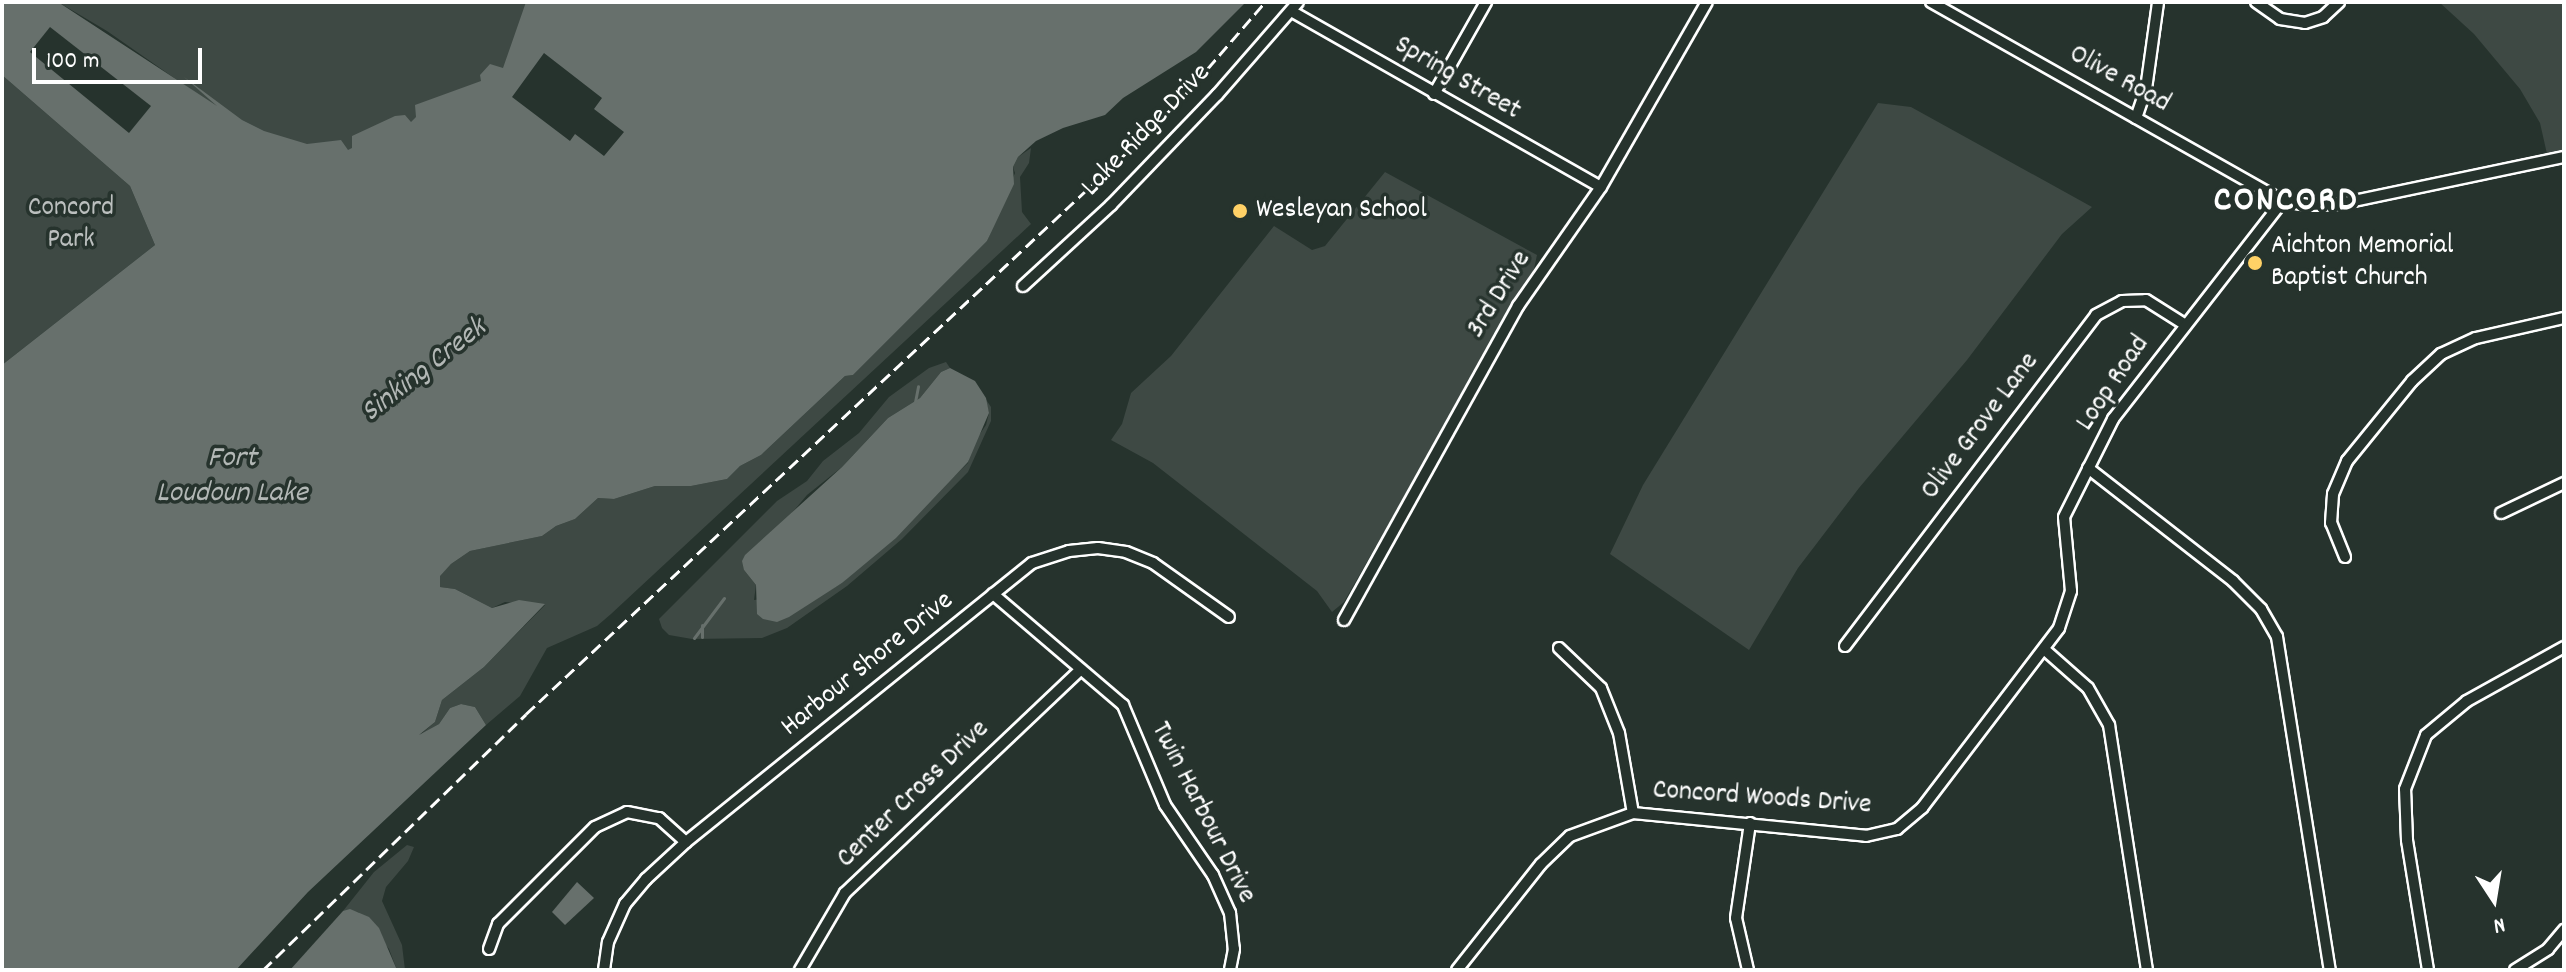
<!DOCTYPE html>
<style>
body{margin:0}
#map{position:relative;width:2566px;height:972px;overflow:hidden;background:#26332d;font-family:Dekko,sans-serif}
div>[style]{position:absolute}
[style*='--x']{left:calc(var(--x)*1px);top:calc(var(--y)*1px);width:calc(var(--w)*1px);rotate:calc(var(--a)*1deg)}
.green>*{inset:0;background:#3e4944}
.water>*{inset:0;background:#67706c}
.pier>*{inset:0;background:#26332d}
.stream>*{height:3px;margin:-1.5px;padding:0 1.5px;transform-origin:1.5px;border-radius:1.5px;background:#67706c}
.roads{filter:drop-shadow(2px 0 #fff) drop-shadow(-2px 0 #fff) drop-shadow(0 2px #fff) drop-shadow(0 -2px #fff)}
.street>*{height:10px;margin:-5px;padding:0 5px;transform-origin:5px;border-radius:5px;background:#26332d}
.rail>*{height:3px;margin-top:-1.5px;transform-origin:0;background:repeating-linear-gradient(90deg,#fff 0 12px,transparent 0 18px)}
.dots>*{width:22px;height:22px;translate:-50% -50%;box-sizing:border-box;border:4px solid #26332d;border-radius:50%}
span{translate:-50% -50%;white-space:nowrap;text-align:center;line-height:1.15;-webkit-text-stroke:7px #26332d;paint-order:stroke}
.street-label{font-size:28px;color:#fff}
.park-label{font-size:28px;color:#bbbfbe}
.poi-label{font-size:28px;color:#fff}
.left{translate:0 -50%;text-align:left}
.water-label{font-size:30px;color:#b3b8b6;font-style:italic}
.district-label{font-size:36px;color:#fff;font-weight:700;letter-spacing:2px}
.frame{position:absolute;inset:0;border:4px solid #fff;pointer-events:none}
.north{position:absolute;left:2454px;top:860px;width:80px;height:80px;-webkit-text-stroke:6px #26332d;paint-order:stroke;rotate:168deg;font-size:22px;font-weight:700;line-height:32px;text-align:center;color:#fff}
.north::after{content:'';display:block;margin:auto;width:28px;height:36px;background:#fff;clip-path:polygon(50% 0,100% 100%,50% 72%,0 100%)}
.scale{position:absolute;left:32px;top:48px;width:170px;height:36px;box-sizing:border-box;border:4px solid #fff;border-top:0;padding-left:10px;font-size:24px;line-height:28px;white-space:nowrap;color:#fff;-webkit-text-stroke:6px #26332d;paint-order:stroke}
</style>
<div id="map">
<div class="green">
<i style="clip-path:polygon(58px 2px,535px 2px,503px 77px,382px 144px,310px 159px,210px 103px,107px 31px)"></i>
<i style="clip-path:polygon(2439px 2px,2564px 2px,2564px 150px,2547px 154px,2540px 123px,2520px 89px,2474px 34px)"></i>
<i style="clip-path:polygon(2px 75px,130px 186px,155px 245px,2px 365px)"></i>
<i style="clip-path:polygon(1878px 103px,1911px 107px,2092px 207px,2062px 234px,1967px 360px,1859px 488px,1798px 568px,1749px 650px,1610px 554px,1643px 485px)"></i>
<i style="clip-path:polygon(1031px 148px,1029px 163px,1020px 177px,1022px 212px,1031px 224px,611px 614px,597px 626px,547px 648px,520px 696px,486px 725px,475px 707px,461px 704px,450px 708px,439px 724px,419px 736px,435px 722px,442px 700px,484px 667px,545px 605px,505px 602px,492px 608px,455px 589px,440px 587px,440px 575px,451px 564px,470px 551px,542px 536px,556px 526px,575px 519px,598px 498px,614px 499px,655px 486px,691px 486px,727px 479px,740px 466px,761px 455px,845px 376px,853px 375px,987px 241px,1015px 173px,1013px 167px,1018px 157px)"></i>
<i style="clip-path:polygon(1385px 172px,1537px 255px,1534px 269px,1344px 602px,1332px 612px,1317px 591px,1153px 463px,1111px 440px,1122px 424px,1131px 393px,1171px 356px,1274px 226px,1312px 250px,1325px 246px)"></i>
<i style="clip-path:polygon(946px 362px,950px 368px,941px 372px,920px 398px,888px 418px,842px 467px,807px 495px,744px 570px,756px 585px,754px 600px,830px 590px,842px 583px,968px 463px,971px 447px,986px 425px,989px 413px,985px 398px,991px 407px,991px 421px,968px 472px,902px 539px,847px 586px,787px 628px,762px 638px,692px 639px,669px 635px,662px 628px,659px 619px,777px 501px,807px 481px,823px 461px,859px 433px,889px 397px,929px 368px)"></i>
<i style="clip-path:polygon(407px 845px,414px 847px,408px 861px,386px 887px,382px 901px,402px 945px,405px 970px,397px 970px,389px 949px,358px 912px,343px 911px,374px 872px)"></i>
</div>
<div class="water">
<i style="clip-path:polygon(2px 2px,58px 2px,217px 106px,184px 77px,242px 120px,264px 131px,307px 144px,341px 140px,348px 150px,352px 148px,352px 136px,395px 116px,405px 115px,411px 122px,416px 117px,415px 105px,481px 81px,480px 75px,490px 64px,503px 68px,526px 2px,1246px 2px,1196px 52px,1123px 98px,1105px 115px,1063px 128px,1036px 141px,1018px 157px,1013px 167px,1014px 184px,987px 241px,853px 375px,845px 376px,761px 455px,740px 466px,727px 479px,691px 486px,655px 486px,614px 499px,598px 498px,575px 519px,556px 526px,542px 536px,470px 551px,451px 564px,440px 576px,440px 587px,455px 589px,492px 608px,519px 600px,545px 604px,484px 667px,442px 700px,435px 722px,419px 735px,439px 724px,450px 708px,461px 704px,475px 707px,486px 725px,308px 892px,236px 970px,2px 970px,2px 365px,155px 245px,130px 186px,2px 75px)"></i>
<i style="clip-path:polygon(950px 368px,975px 381px,986px 398px,989px 413px,968px 462px,896px 538px,842px 583px,789px 617px,777px 622px,763px 619px,757px 614px,756px 585px,744px 570px,742px 561px,745px 555px,842px 467px,888px 418px,920px 398px,941px 372px)"></i>
<i style="clip-path:polygon(577px 882px,594px 898px,565px 925px,552px 912px)"></i>
<i style="clip-path:polygon(350px 909px,369px 917px,379px 928px,397px 970px,290px 970px,343px 911px)"></i>
</div>
<div class="pier">
<i style="clip-path:polygon(50px 27px,151px 106px,129px 133px,30px 52px)"></i>
<i style="clip-path:polygon(544px 53px,602px 98px,594px 109px,624px 132px,604px 156px,575px 134px,570px 141px,512px 97px)"></i>
</div>
<div class="stream">
<i style="--x:915;--y:402;--w:16;--a:-79"></i>
<i style="--x:702;--y:637;--w:12;--a:-90"></i>
<i style="--x:694;--y:638;--w:50;--a:-53.1"></i>
</div>
<div class="roads">
<div class="street">
<i style="--x:1931;--y:2;--w:404;--a:29.5"></i>
<i style="--x:2256;--y:2;--w:29;--a:35"></i>
<i style="--x:2280;--y:19;--w:25;--a:9"></i>
<i style="--x:2305;--y:23;--w:19;--a:-18"></i>
<i style="--x:2323;--y:17;--w:22;--a:-43"></i>
<i style="--x:1291;--y:11;--w:356;--a:29.6"></i>
<i style="--x:1434;--y:94;--w:106;--a:-60.5"></i>
<i style="--x:2136;--y:118;--w:31;--a:-71"></i>
<i style="--x:2146;--y:89;--w:88;--a:-82.1"></i>
<i style="--x:1023;--y:286;--w:120;--a:-42.6"></i>
<i style="--x:1111;--y:205;--w:153;--a:-46.1"></i>
<i style="--x:1217;--y:95;--w:123;--a:-48.9"></i>
<i style="--x:2088;--y:468;--w:184;--a:37.9"></i>
<i style="--x:2233;--y:581;--w:40;--a:45"></i>
<i style="--x:2261;--y:609;--w:32;--a:60"></i>
<i style="--x:2277;--y:637;--w:337;--a:81"></i>
<i style="--x:2501;--y:513;--w:70;--a:-25.5"></i>
<i style="--x:2345;--y:557;--w:37;--a:-112"></i>
<i style="--x:2331;--y:523;--w:29;--a:-86"></i>
<i style="--x:2333;--y:494;--w:36;--a:-67"></i>
<i style="--x:2347;--y:461;--w:103;--a:-50.9"></i>
<i style="--x:2412;--y:381;--w:40;--a:-43"></i>
<i style="--x:2441;--y:354;--w:38;--a:-25"></i>
<i style="--x:2476;--y:338;--w:90;--a:-12.8"></i>
<i style="--x:993;--y:594;--w:171;--a:40.5"></i>
<i style="--x:1123;--y:705;--w:108;--a:67.2"></i>
<i style="--x:1165;--y:805;--w:85;--a:55.6"></i>
<i style="--x:1213;--y:875;--w:42;--a:65.9"></i>
<i style="--x:1230;--y:913;--w:36;--a:84"></i>
<i style="--x:1234;--y:949;--w:21;--a:101"></i>
<i style="--x:1344;--y:620;--w:359;--a:-61"></i>
<i style="--x:1518;--y:306;--w:145;--a:-55.1"></i>
<i style="--x:1601;--y:187;--w:213;--a:-60.2"></i>
<i style="--x:1845;--y:646;--w:415;--a:-52.8"></i>
<i style="--x:2096;--y:315;--w:30;--a:-28"></i>
<i style="--x:2122;--y:301;--w:24;--a:-2"></i>
<i style="--x:2146;--y:300;--w:45;--a:32.3"></i>
<i style="--x:1559;--y:648;--w:58;--a:43.6"></i>
<i style="--x:1601;--y:688;--w:48;--a:68.2"></i>
<i style="--x:1619;--y:733;--w:81;--a:80.1"></i>
<i style="--x:2045;--y:650;--w:57;--a:41.5"></i>
<i style="--x:2088;--y:688;--w:43;--a:60.4"></i>
<i style="--x:2109;--y:725;--w:248;--a:81.2"></i>
<i style="--x:489;--y:949;--w:27;--a:-70"></i>
<i style="--x:498;--y:924;--w:137;--a:-45"></i>
<i style="--x:595;--y:827;--w:35;--a:-25"></i>
<i style="--x:627;--y:812;--w:33;--a:11"></i>
<i style="--x:659;--y:818;--w:36;--a:42"></i>
<i style="--x:604;--y:970;--w:28;--a:-82"></i>
<i style="--x:608;--y:942;--w:42;--a:-65.9"></i>
<i style="--x:625;--y:904;--w:33;--a:-50"></i>
<i style="--x:646;--y:879;--w:54;--a:-42.8"></i>
<i style="--x:686;--y:842;--w:444;--a:-38.9"></i>
<i style="--x:1032;--y:563;--w:39;--a:-18"></i>
<i style="--x:1069;--y:551;--w:29;--a:-6"></i>
<i style="--x:1098;--y:548;--w:28;--a:8"></i>
<i style="--x:1126;--y:552;--w:29;--a:22"></i>
<i style="--x:1153;--y:563;--w:93;--a:35.4"></i>
<i style="--x:800;--y:970;--w:89;--a:-59.7"></i>
<i style="--x:845;--y:893;--w:324;--a:-43.5"></i>
<i style="--x:1457;--y:970;--w:135;--a:-51.6"></i>
<i style="--x:1541;--y:864;--w:40;--a:-44"></i>
<i style="--x:1570;--y:836;--w:67;--a:-20.1"></i>
<i style="--x:1633;--y:813;--w:234;--a:5.6"></i>
<i style="--x:1866;--y:836;--w:32;--a:-13"></i>
<i style="--x:1897;--y:829;--w:33;--a:-40"></i>
<i style="--x:1922;--y:808;--w:226;--a:-52.7"></i>
<i style="--x:2059;--y:628;--w:39;--a:-72"></i>
<i style="--x:2071;--y:591;--w:74;--a:-95.4"></i>
<i style="--x:2064;--y:517;--w:110;--a:-63.4"></i>
<i style="--x:2113;--y:419;--w:276;--a:-52.1"></i>
<i style="--x:2283;--y:201;--w:24;--a:9"></i>
<i style="--x:2307;--y:205;--w:32;--a:-2"></i>
<i style="--x:2339;--y:204;--w:230;--a:-11.8"></i>
<i style="--x:1748;--y:970;--w:53;--a:-103"></i>
<i style="--x:1736;--y:918;--w:96;--a:-81.6"></i>
<i style="--x:2428;--y:970;--w:132;--a:-99.2"></i>
<i style="--x:2407;--y:840;--w:51;--a:-92.2"></i>
<i style="--x:2405;--y:789;--w:58;--a:-68.7"></i>
<i style="--x:2426;--y:735;--w:53;--a:-39.7"></i>
<i style="--x:2467;--y:701;--w:111;--a:-29.1"></i>
<i style="--x:2515;--y:970;--w:39;--a:-32"></i>
<i style="--x:2548;--y:949;--w:25;--a:-50"></i>
</div>
</div>
<div class="rail">
<i style="--x:263;--y:970;--w:367;--a:-44.2"></i>
<i style="--x:526;--y:714;--w:838;--a:-43.07"></i>
<i style="--x:1138;--y:142;--w:65;--a:-45"></i>
<i style="--x:1184;--y:96;--w:124;--a:-49.2"></i>
</div>
<div class="dots">
<i style="left:1240px;top:211px;background:#ffd166"></i>
<i style="left:2255px;top:263px;background:#ffd166"></i>
</div>
<div class="street-label">
<span style="left:1457px;top:79px;rotate:30deg">Spring Street</span>
<span style="left:2119px;top:80px;rotate:29deg">Olive Road</span>
<span style="left:1147px;top:131px;rotate:-46deg">Lake Ridge Drive</span>
<span style="left:1500px;top:295px;rotate:-58deg">3rd Drive</span>
<span style="left:2114px;top:384px;rotate:-56deg">Loop Road</span>
<span style="left:1981px;top:427px;rotate:-53deg">Olive Grove Lane</span>
<span style="left:868px;top:665px;rotate:-39deg">Harbour Shore Drive</span>
<span style="left:914px;top:795px;rotate:-44deg">Center Cross Drive</span>
<span style="left:1762px;top:799px;rotate:4deg">Concord Woods Drive</span>
<span style="left:1202px;top:813px;rotate:63deg">Twin Harbour Drive</span>
</div>
<div class="park-label">
<span style="left:71px;top:225px">Concord<br>Park</span>
</div>
<div class="poi-label">
<span class="left" style="left:1256px;top:211px">Wesleyan School</span>
<span class="left" style="left:2271px;top:263px">Aichton Memorial<br>Baptist Church</span>
</div>
<div class="water-label">
<span style="left:425px;top:372px;rotate:-38deg">Sinking Creek</span>
<span style="left:232px;top:477px">Fort<br>Loudoun Lake</span>
</div>
<div class="district-label">
<span style="left:2286px;top:203px">CONCORD</span>
</div>
<div class="frame"></div>
<div class="north">N</div>
<div class="scale">100 m</div>
</div>
